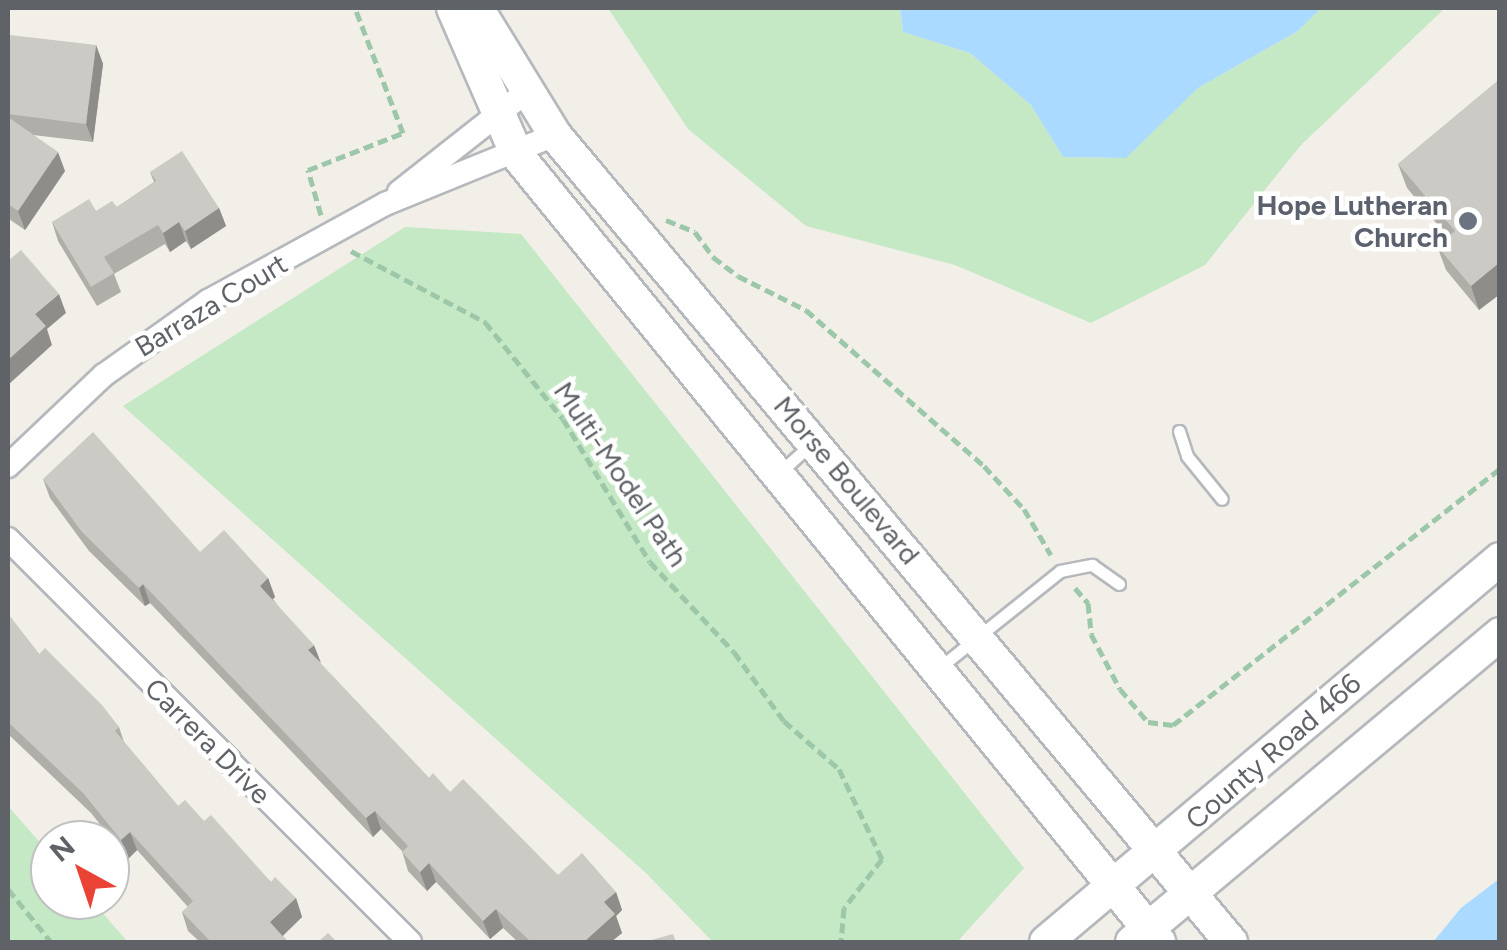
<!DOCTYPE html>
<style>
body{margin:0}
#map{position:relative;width:1507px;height:950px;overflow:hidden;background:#f1efe8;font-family:Figtree,sans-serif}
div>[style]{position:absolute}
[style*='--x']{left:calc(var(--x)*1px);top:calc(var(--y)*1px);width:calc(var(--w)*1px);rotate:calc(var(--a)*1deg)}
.green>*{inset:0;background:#c5e8c5}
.water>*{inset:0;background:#aadaff}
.path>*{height:5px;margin-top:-2.5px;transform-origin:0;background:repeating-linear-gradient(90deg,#9cc7a9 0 10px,transparent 0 15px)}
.roads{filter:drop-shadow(2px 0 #b5b8bc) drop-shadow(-2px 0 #b5b8bc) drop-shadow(0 2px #b5b8bc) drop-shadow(0 -2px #b5b8bc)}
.lane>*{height:11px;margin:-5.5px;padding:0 5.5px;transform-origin:5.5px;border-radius:5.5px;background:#fff}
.street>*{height:22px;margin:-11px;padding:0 11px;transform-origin:11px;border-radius:11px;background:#fff}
.secondary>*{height:32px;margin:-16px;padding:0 16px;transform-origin:16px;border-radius:16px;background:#fff}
.wall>*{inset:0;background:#afaea9}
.shaded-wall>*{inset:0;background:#8f8d8a}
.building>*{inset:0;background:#cccac5}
.dots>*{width:28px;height:28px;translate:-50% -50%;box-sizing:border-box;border:5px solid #fff;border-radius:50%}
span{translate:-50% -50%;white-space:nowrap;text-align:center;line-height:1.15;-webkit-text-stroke:9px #fff;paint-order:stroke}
.worship-label{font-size:28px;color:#5b616d;font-weight:700}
.right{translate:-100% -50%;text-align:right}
.street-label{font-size:28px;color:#5f6368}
.frame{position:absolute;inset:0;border:10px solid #5f6368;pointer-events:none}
.north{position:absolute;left:30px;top:820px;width:100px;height:100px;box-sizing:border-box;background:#fff;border:2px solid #bfc1c3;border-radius:50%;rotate:320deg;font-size:28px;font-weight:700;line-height:40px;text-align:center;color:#5f6368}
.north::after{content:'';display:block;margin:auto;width:35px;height:45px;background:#ea4335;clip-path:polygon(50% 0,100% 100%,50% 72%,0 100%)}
</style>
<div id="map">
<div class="green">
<i style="clip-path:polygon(608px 8px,900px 8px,903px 32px,970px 53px,1031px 105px,1063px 157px,1125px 158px,1198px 88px,1298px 31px,1321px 8px,1445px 8px,1300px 146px,1205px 265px,1091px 323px,955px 265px,806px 226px,688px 129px)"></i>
<i style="clip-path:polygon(405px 227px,521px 234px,1024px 868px,957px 942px,713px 942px,646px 873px,123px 406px)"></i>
<i style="clip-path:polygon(8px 806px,50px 854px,50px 900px,91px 900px,128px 942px,8px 942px)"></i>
</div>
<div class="water">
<i style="clip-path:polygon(900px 8px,1321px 8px,1298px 31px,1198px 88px,1126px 158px,1063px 157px,1031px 105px,970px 53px,903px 32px)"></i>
<i style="clip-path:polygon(1499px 879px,1499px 942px,1433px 942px,1461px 908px)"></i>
</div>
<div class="path">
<i style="--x:321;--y:215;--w:47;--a:-106.1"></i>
<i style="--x:308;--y:170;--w:102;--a:-21.3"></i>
<i style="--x:403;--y:133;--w:134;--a:-111"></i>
<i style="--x:666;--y:220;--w:31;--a:22"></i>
<i style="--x:695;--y:232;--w:31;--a:54"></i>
<i style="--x:713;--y:257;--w:31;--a:37"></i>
<i style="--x:738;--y:276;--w:76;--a:26.6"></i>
<i style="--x:806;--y:310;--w:89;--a:41.4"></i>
<i style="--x:873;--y:369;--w:147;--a:41.1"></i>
<i style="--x:984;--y:466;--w:59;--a:47.1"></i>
<i style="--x:1024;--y:509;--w:53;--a:59.6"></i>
<i style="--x:351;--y:251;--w:152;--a:27.9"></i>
<i style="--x:485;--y:322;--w:124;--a:51.2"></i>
<i style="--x:563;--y:419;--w:167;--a:58.7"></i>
<i style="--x:650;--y:562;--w:123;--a:47"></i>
<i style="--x:734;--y:652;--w:85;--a:54.1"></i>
<i style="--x:784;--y:721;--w:73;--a:41.1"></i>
<i style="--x:839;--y:769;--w:100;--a:64.5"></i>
<i style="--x:882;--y:859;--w:62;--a:127.8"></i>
<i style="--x:844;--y:908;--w:34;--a:95"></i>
<i style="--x:1075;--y:588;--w:20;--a:49"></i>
<i style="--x:1088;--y:603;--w:31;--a:84"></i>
<i style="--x:1091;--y:634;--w:62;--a:62.2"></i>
<i style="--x:1120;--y:689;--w:43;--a:49.7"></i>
<i style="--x:1148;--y:722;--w:25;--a:7"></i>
<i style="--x:1173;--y:725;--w:415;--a:-38.1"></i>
<i style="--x:8;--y:889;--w:68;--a:50.9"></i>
</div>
<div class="roads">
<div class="lane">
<i style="--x:1179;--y:431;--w:26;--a:72"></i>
<i style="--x:1187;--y:456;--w:55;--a:50.9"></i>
<i style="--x:778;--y:474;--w:42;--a:-42.1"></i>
<i style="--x:939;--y:668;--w:155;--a:-38.7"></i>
<i style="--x:1060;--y:571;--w:33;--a:-11"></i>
<i style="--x:1092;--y:565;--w:33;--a:35"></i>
</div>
<div class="street">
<i style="--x:399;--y:192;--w:162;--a:-38.2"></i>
<i style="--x:8;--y:466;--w:132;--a:-43.5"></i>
<i style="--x:104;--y:375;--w:128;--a:-35.4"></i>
<i style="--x:208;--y:301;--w:202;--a:-28.7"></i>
<i style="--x:385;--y:204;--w:183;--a:-22.1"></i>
<i style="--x:8;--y:539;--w:569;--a:45.07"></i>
</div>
<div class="secondary">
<i style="--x:453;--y:8;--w:160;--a:66.5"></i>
<i style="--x:517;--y:155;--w:1016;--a:50.79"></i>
<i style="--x:477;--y:8;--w:149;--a:58.4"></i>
<i style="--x:555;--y:135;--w:1053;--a:50.05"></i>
<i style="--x:1046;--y:942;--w:594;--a:-40.15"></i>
<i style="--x:1132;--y:942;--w:480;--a:-39.9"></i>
</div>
</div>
<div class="wall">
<i style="clip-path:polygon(96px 45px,103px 64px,93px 142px,33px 135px,65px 171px,25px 230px,9px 219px,8px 220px,8px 55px)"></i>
<i style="clip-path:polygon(1500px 79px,1500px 294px,1479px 310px,1446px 270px,1437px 246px,1448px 237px,1407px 188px,1398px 164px)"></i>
<i style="clip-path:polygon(150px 172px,219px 208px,226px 226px,191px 249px,186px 241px,170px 252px,165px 244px,114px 274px,121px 292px,97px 306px,58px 241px,52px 222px,96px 211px,117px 207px,154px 182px)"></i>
<i style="clip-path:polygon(43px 479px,200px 552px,268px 578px,275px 597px,273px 599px,320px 663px,429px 778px,450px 792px,558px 875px,616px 892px,622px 910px,616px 916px,622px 933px,611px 942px,518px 942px,503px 928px,490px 939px,436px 882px,427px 891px,408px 871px,402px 851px,381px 829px,373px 837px,150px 603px,145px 606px,89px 551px,50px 498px)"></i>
<i style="clip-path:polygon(8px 614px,39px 654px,119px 727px,124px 742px,178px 806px,204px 821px,271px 882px,296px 898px,302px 917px,283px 936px,288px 942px,200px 942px,188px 931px,182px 912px,188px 907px,137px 850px,128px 859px,91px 813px,8px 734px)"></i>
</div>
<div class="shaded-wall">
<i style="clip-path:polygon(96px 45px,103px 64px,93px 142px,86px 124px)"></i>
<i style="clip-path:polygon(58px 152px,65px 171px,25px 230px,18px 211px)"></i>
<i style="clip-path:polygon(219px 208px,226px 226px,191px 249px,185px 231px)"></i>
<i style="clip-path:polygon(179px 222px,186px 241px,170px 252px,163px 233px)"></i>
<i style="clip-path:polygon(1500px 262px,1500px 294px,1479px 310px,1471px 286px)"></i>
<i style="clip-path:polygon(59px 294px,66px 313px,47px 329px,52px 345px,8px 385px,8px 360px,35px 314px)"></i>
<i style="clip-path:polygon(268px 578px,275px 597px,267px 604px,260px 586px)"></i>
<i style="clip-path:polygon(143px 584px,150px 603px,145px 606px,139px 588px)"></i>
<i style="clip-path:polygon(314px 645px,321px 663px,308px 650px)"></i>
<i style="clip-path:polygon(375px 811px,381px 829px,373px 837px,366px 818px)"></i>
<i style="clip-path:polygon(130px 832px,137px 850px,128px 859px,121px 840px)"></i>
<i style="clip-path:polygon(429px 863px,436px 882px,427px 891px,420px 872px)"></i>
<i style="clip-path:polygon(616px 892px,622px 910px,616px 916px,622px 933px,611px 942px,584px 942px,604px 902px)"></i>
<i style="clip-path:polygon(296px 898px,302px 917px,277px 941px,270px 922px)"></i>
<i style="clip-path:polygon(496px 909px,503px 928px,490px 939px,483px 921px)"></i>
</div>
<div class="building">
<i style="clip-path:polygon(10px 35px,96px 45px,86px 124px,8px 114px,8px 55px)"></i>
<i style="clip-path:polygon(1500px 79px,1500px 262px,1471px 286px,1437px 246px,1455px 231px,1398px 164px)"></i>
<i style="clip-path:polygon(8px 117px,58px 152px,18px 211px,8px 204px)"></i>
<i style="clip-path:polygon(182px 151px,219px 208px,185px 231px,179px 222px,163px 233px,158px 225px,104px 257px,114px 273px,91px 287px,52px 222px,89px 199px,96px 211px,112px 201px,117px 207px,156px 181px,150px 172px)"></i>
<i style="clip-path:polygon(21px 250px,59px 294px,35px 314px,46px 326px,8px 360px,8px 261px)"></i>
<i style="clip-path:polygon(93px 432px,200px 552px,224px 530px,268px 578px,260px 586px,314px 645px,308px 650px,429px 778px,433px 773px,450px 792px,463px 779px,558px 875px,582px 853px,616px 892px,604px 902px,615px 914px,584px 942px,531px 942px,496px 909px,483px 921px,429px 863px,420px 872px,402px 852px,408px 846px,375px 811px,366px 818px,143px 584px,139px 588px,82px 532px,43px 479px)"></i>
<i style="clip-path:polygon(8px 614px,39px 654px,45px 648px,102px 705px,119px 727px,115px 731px,178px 806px,185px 800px,204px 821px,211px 815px,271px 882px,275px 877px,296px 898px,270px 922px,288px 942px,211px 942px,182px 912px,193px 901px,130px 832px,121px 840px,84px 794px,8px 722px)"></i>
<i style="clip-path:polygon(328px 933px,337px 942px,318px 942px)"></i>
<i style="clip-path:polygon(673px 934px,676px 942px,644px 942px)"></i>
</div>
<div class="dots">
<i style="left:1468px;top:221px;background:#6b7280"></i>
</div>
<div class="worship-label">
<span class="right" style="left:1448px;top:221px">Hope Lutheran<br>Church</span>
</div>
<div class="street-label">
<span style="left:211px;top:305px;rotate:-31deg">Barraza Court</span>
<span style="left:621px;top:474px;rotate:56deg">Multi-Model Path</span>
<span style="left:847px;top:480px;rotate:50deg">Morse Boulevard</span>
<span style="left:208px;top:741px;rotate:45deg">Carrera Drive</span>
<span style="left:1273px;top:751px;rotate:-41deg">County Road 466</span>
</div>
<div class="frame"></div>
<div class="north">N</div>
</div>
